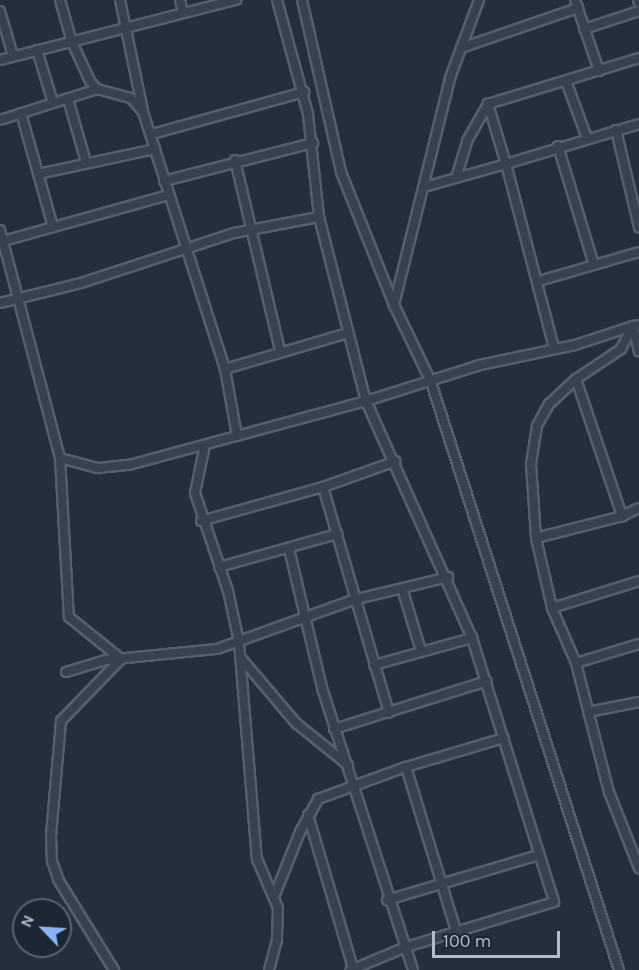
<!DOCTYPE html>
<style>
body{margin:0}
#map{position:relative;width:639px;height:970px;overflow:hidden;background:#242f3e;font-family:Karla,sans-serif}
div>[style]{position:absolute}
[style*='--x']{left:calc(var(--x)*1px);top:calc(var(--y)*1px);width:calc(var(--w)*1px);rotate:calc(var(--a)*1deg)}
.roads{filter:drop-shadow(2px 0 #565f6c) drop-shadow(-2px 0 #565f6c) drop-shadow(0 2px #565f6c) drop-shadow(0 -2px #565f6c)}
.street>*{height:8px;margin:-4px;padding:0 4px;transform-origin:4px;border-radius:4px;background:#38414e}
span{translate:-50% -50%;white-space:nowrap;text-align:center;line-height:1.15;-webkit-text-stroke:4.5px #1d2633;paint-order:stroke}
.north{position:absolute;left:12px;top:898px;width:60px;height:60px;box-sizing:border-box;background:#1d2633;border:2px solid #59626f;border-radius:50%;rotate:295deg;font-size:16px;font-weight:700;line-height:24px;text-align:center;color:#b4bcc9}
.north::after{content:'';display:block;margin:auto;width:21px;height:27px;background:#8ab4f8;clip-path:polygon(50% 0,100% 100%,50% 72%,0 100%)}
.scale{position:absolute;left:432px;top:931px;width:128px;height:27px;box-sizing:border-box;border:3px solid #b4bcc9;border-top:0;padding-left:8px;font-size:18px;line-height:21px;white-space:nowrap;color:#b4bcc9;-webkit-text-stroke:4px #1d2633;paint-order:stroke}
</style>
<div id="map">
<div class="roads">
<div class="street">
<i style="--x:60;--y:0;--w:44;--a:74.1"></i>
<i style="--x:72;--y:42;--w:43;--a:65.2"></i>
<i style="--x:90;--y:81;--w:11;--a:49"></i>
<i style="--x:97;--y:89;--w:35;--a:15"></i>
<i style="--x:131;--y:98;--w:18;--a:49"></i>
<i style="--x:143;--y:112;--w:270;--a:72.3"></i>
<i style="--x:225;--y:369;--w:68;--a:79.8"></i>
<i style="--x:120;--y:0;--w:113;--a:78.3"></i>
<i style="--x:180;--y:0;--w:13;--a:77"></i>
<i style="--x:277;--y:0;--w:118;--a:74.8"></i>
<i style="--x:308;--y:114;--w:104;--a:83.9"></i>
<i style="--x:319;--y:217;--w:190;--a:75.7"></i>
<i style="--x:366;--y:401;--w:260;--a:65.9"></i>
<i style="--x:472;--y:638;--w:276;--a:72.7"></i>
<i style="--x:554;--y:902;--w:155;--a:163.1"></i>
<i style="--x:406;--y:947;--w:60;--a:157.3"></i>
<i style="--x:302;--y:0;--w:176;--a:77.2"></i>
<i style="--x:341;--y:172;--w:143;--a:68.3"></i>
<i style="--x:394;--y:305;--w:85;--a:64.3"></i>
<i style="--x:431;--y:382;--w:617;--a:72.27"></i>
<i style="--x:575;--y:0;--w:75;--a:71.3"></i>
<i style="--x:638;--y:0;--w:3;--a:72"></i>
<i style="--x:0;--y:11;--w:47;--a:73.9"></i>
<i style="--x:584;--y:29;--w:58;--a:-18.1"></i>
<i style="--x:461;--y:48;--w:124;--a:-18.9"></i>
<i style="--x:37;--y:50;--w:55;--a:73.2"></i>
<i style="--x:0;--y:60;--w:244;--a:-14.3"></i>
<i style="--x:566;--y:81;--w:61;--a:69.8"></i>
<i style="--x:68;--y:99;--w:66;--a:74.1"></i>
<i style="--x:21;--y:113;--w:118;--a:74.3"></i>
<i style="--x:0;--y:120;--w:102;--a:-17.7"></i>
<i style="--x:616;--y:130;--w:100;--a:76.7"></i>
<i style="--x:152;--y:134;--w:158;--a:-15.4"></i>
<i style="--x:558;--y:146;--w:124;--a:73.2"></i>
<i style="--x:235;--y:160;--w:196;--a:76.7"></i>
<i style="--x:38;--y:174;--w:120;--a:-12.1"></i>
<i style="--x:456;--y:178;--w:39;--a:-73"></i>
<i style="--x:467;--y:141;--w:43;--a:-60.4"></i>
<i style="--x:488;--y:104;--w:158;--a:-16.9"></i>
<i style="--x:164;--y:181;--w:154;--a:-14.3"></i>
<i style="--x:424;--y:187;--w:85;--a:-15.7"></i>
<i style="--x:506;--y:164;--w:63;--a:-106.7"></i>
<i style="--x:0;--y:230;--w:70;--a:75.2"></i>
<i style="--x:3;--y:241;--w:172;--a:-15.5"></i>
<i style="--x:539;--y:281;--w:104;--a:-16.2"></i>
<i style="--x:18;--y:298;--w:165;--a:75.3"></i>
<i style="--x:60;--y:458;--w:159;--a:86.8"></i>
<i style="--x:69;--y:617;--w:67;--a:38.9"></i>
<i style="--x:121;--y:659;--w:86;--a:134.1"></i>
<i style="--x:61;--y:721;--w:114;--a:95"></i>
<i style="--x:51;--y:835;--w:26;--a:88"></i>
<i style="--x:52;--y:861;--w:21;--a:71"></i>
<i style="--x:59;--y:881;--w:105;--a:58.3"></i>
<i style="--x:0;--y:303;--w:83;--a:-13.9"></i>
<i style="--x:81;--y:283;--w:161;--a:-18.1"></i>
<i style="--x:234;--y:233;--w:86;--a:-10.7"></i>
<i style="--x:394;--y:305;--w:234;--a:-76.1"></i>
<i style="--x:450;--y:78;--w:83;--a:-69.6"></i>
<i style="--x:639;--y:325;--w:6;--a:171"></i>
<i style="--x:633;--y:326;--w:26;--a:118"></i>
<i style="--x:621;--y:349;--w:54;--a:146.3"></i>
<i style="--x:576;--y:379;--w:37;--a:137"></i>
<i style="--x:549;--y:404;--w:25;--a:119"></i>
<i style="--x:537;--y:426;--w:38;--a:99"></i>
<i style="--x:531;--y:464;--w:74;--a:86.1"></i>
<i style="--x:536;--y:538;--w:72;--a:77.1"></i>
<i style="--x:552;--y:608;--w:60;--a:66.4"></i>
<i style="--x:576;--y:663;--w:133;--a:75.7"></i>
<i style="--x:609;--y:792;--w:82;--a:68.5"></i>
<i style="--x:554;--y:348;--w:190;--a:-104.6"></i>
<i style="--x:506;--y:164;--w:139;--a:-16.7"></i>
<i style="--x:225;--y:369;--w:128;--a:-16.3"></i>
<i style="--x:576;--y:379;--w:145;--a:71.4"></i>
<i style="--x:205;--y:445;--w:49;--a:101.8"></i>
<i style="--x:195;--y:493;--w:103;--a:71.4"></i>
<i style="--x:228;--y:591;--w:52;--a:77.8"></i>
<i style="--x:239;--y:642;--w:218;--a:85.3"></i>
<i style="--x:257;--y:859;--w:53;--a:66.8"></i>
<i style="--x:278;--y:908;--w:32;--a:92"></i>
<i style="--x:277;--y:940;--w:31;--a:105"></i>
<i style="--x:60;--y:458;--w:39;--a:15"></i>
<i style="--x:98;--y:468;--w:31;--a:-6"></i>
<i style="--x:129;--y:465;--w:245;--a:-15.1"></i>
<i style="--x:366;--y:401;--w:120;--a:-17.5"></i>
<i style="--x:480;--y:365;--w:97;--a:-11.9"></i>
<i style="--x:575;--y:345;--w:61;--a:-18.1"></i>
<i style="--x:633;--y:326;--w:26;--a:77"></i>
<i style="--x:323;--y:487;--w:235;--a:73.7"></i>
<i style="--x:201;--y:521;--w:127;--a:-15.6"></i>
<i style="--x:323;--y:487;--w:77;--a:-19.6"></i>
<i style="--x:536;--y:538;--w:89;--a:-14.3"></i>
<i style="--x:622;--y:516;--w:19;--a:-25"></i>
<i style="--x:289;--y:549;--w:143;--a:76.6"></i>
<i style="--x:322;--y:688;--w:296;--a:72.1"></i>
<i style="--x:219;--y:567;--w:123;--a:-15.6"></i>
<i style="--x:402;--y:588;--w:66;--a:73.2"></i>
<i style="--x:552;--y:608;--w:91;--a:-17.2"></i>
<i style="--x:240;--y:657;--w:87;--a:49.7"></i>
<i style="--x:296;--y:723;--w:67;--a:38.9"></i>
<i style="--x:576;--y:663;--w:66;--a:-16.8"></i>
<i style="--x:374;--y:665;--w:102;--a:-15.4"></i>
<i style="--x:66;--y:672;--w:42;--a:-16.7"></i>
<i style="--x:106;--y:660;--w:112;--a:-5.7"></i>
<i style="--x:217;--y:649;--w:145;--a:-19.8"></i>
<i style="--x:353;--y:600;--w:98;--a:-13.6"></i>
<i style="--x:588;--y:712;--w:52;--a:-11.1"></i>
<i style="--x:334;--y:729;--w:160;--a:-17.4"></i>
<i style="--x:406;--y:767;--w:175;--a:73"></i>
<i style="--x:308;--y:815;--w:159;--a:73.6"></i>
<i style="--x:274;--y:897;--w:70;--a:-68.2"></i>
<i style="--x:300;--y:832;--w:38;--a:-61"></i>
<i style="--x:318;--y:799;--w:94;--a:-20"></i>
<i style="--x:406;--y:767;--w:102;--a:-16.5"></i>
<i style="--x:387;--y:900;--w:159;--a:-16.5"></i>
</div>
</div>
<div class="north">N</div>
<div class="scale">100 m</div>
</div>
